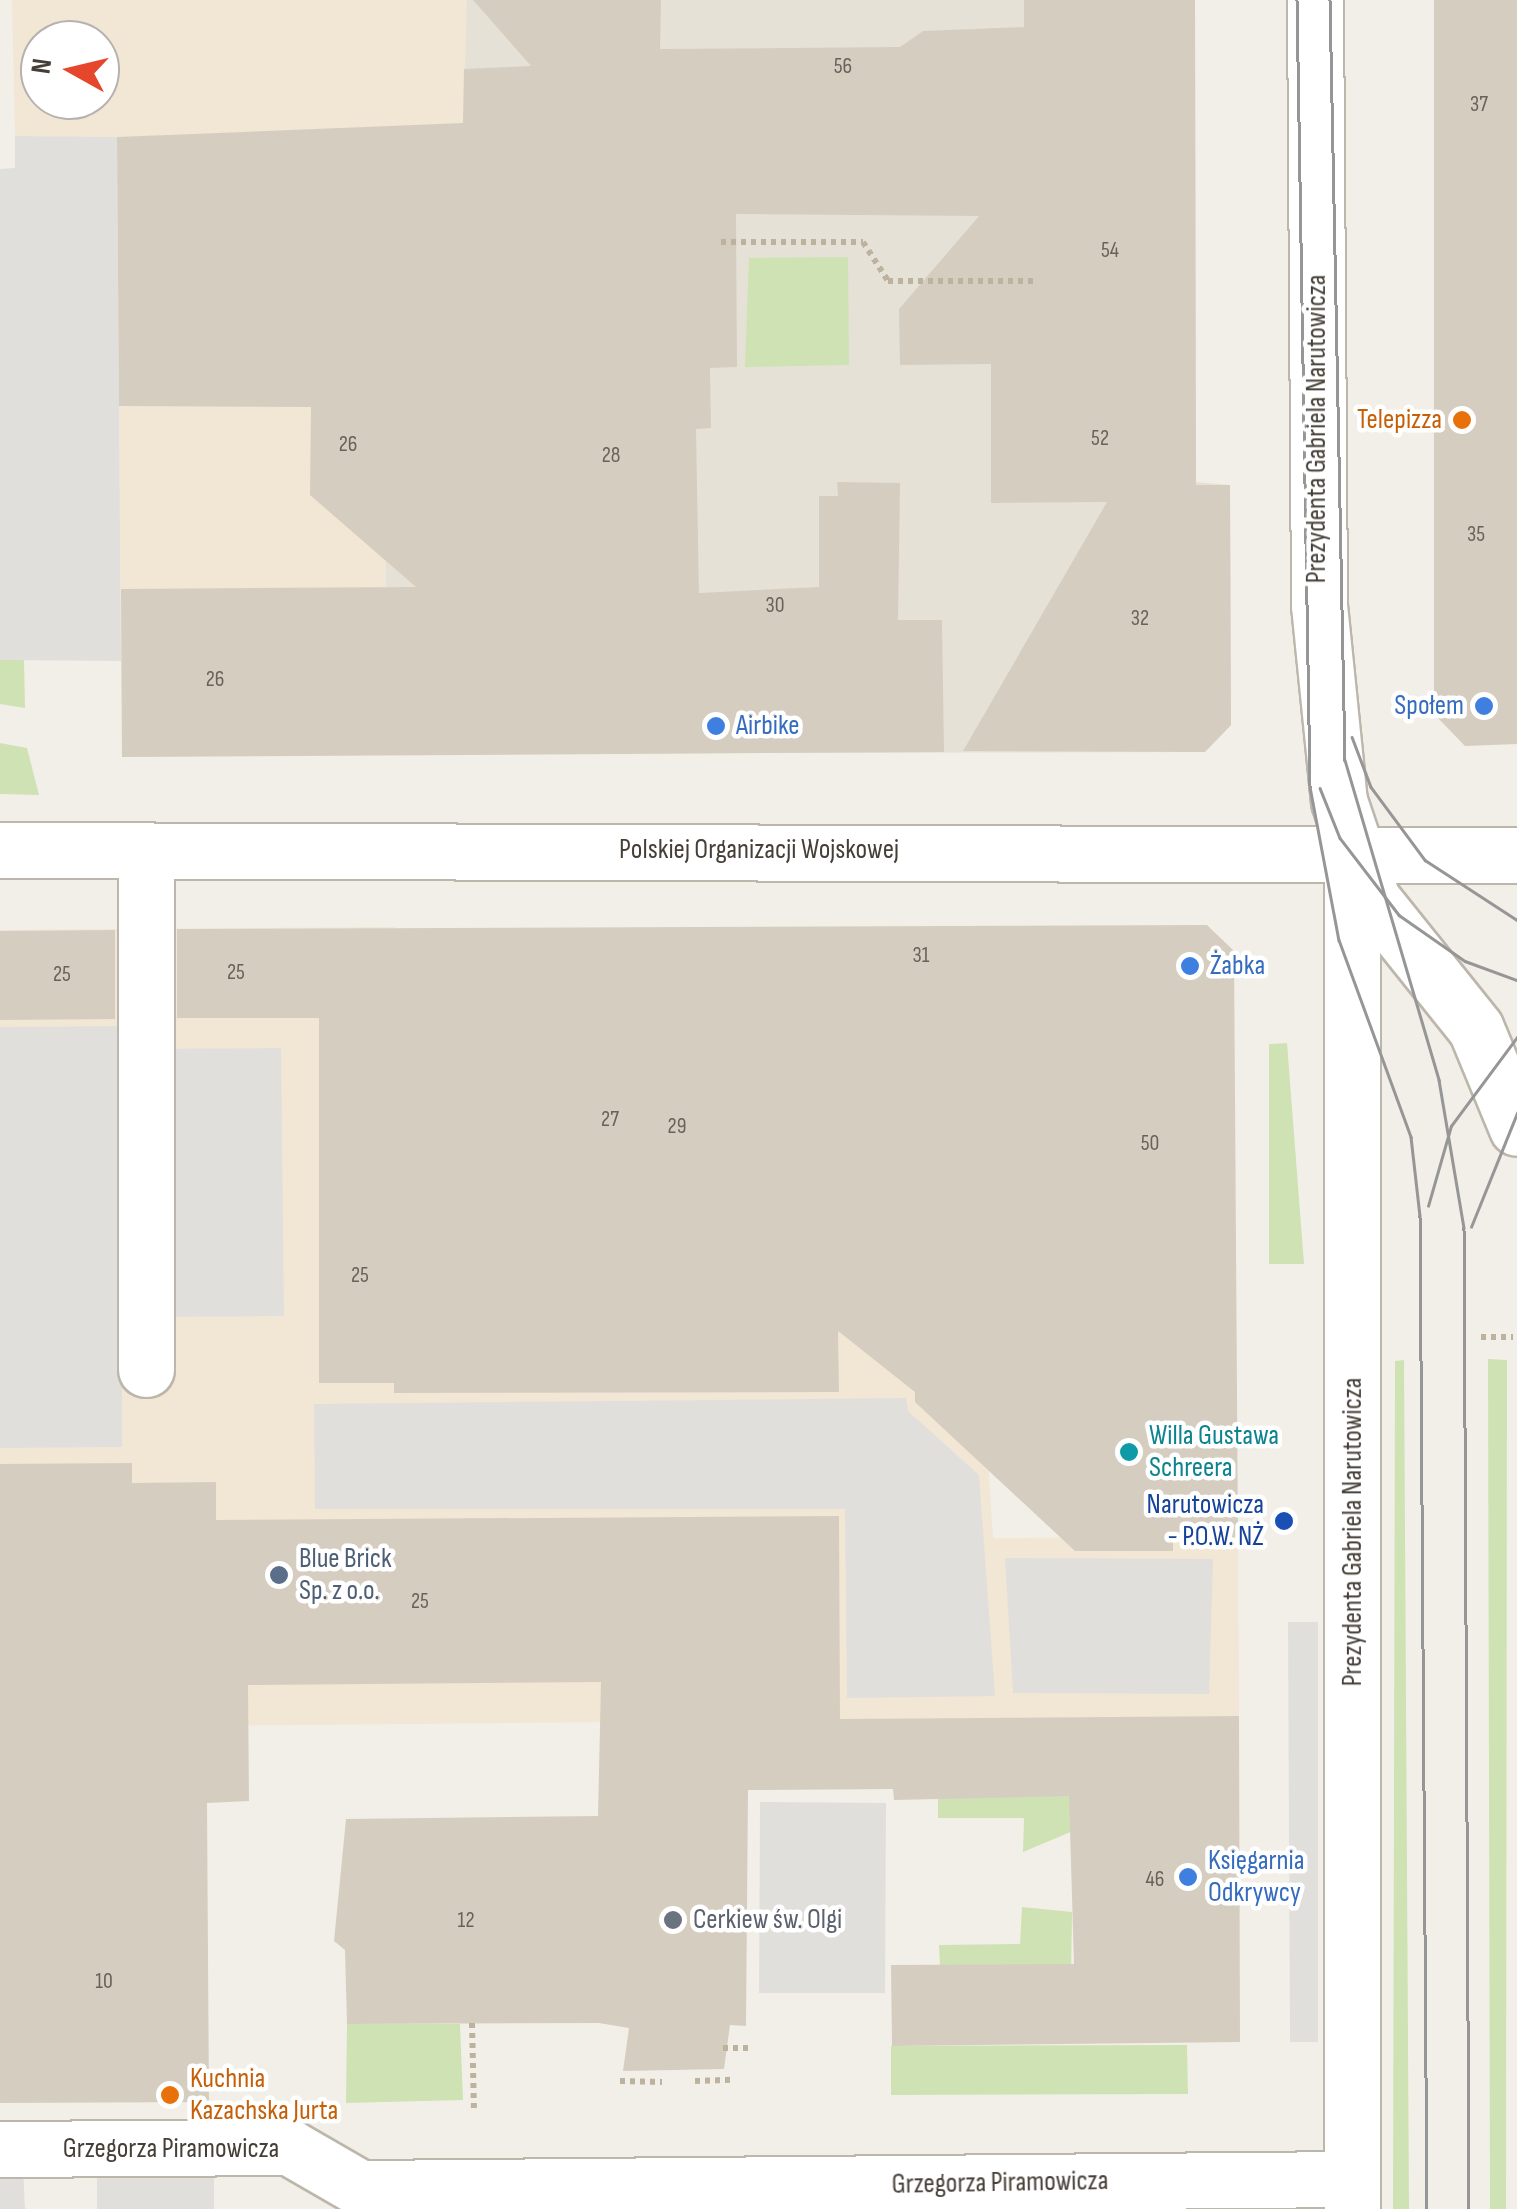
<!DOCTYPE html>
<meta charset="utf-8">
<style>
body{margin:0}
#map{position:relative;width:1517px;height:2209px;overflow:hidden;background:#f2efe8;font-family:"Sofia Sans Condensed",sans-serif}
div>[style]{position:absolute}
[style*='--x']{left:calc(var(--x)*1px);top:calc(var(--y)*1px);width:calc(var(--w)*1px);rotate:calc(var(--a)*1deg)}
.residential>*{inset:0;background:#e6e1d6}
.commercial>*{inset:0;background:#f2e6d5}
.green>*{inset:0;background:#cee2b4}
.parking>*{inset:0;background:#e1dfdc}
.building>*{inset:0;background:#d6cdc1}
.path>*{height:6px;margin-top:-3px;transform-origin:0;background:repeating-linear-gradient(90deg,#bdb29e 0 5px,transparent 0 10px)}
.roads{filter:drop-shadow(2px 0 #bdb6ab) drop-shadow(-2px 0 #bdb6ab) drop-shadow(0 2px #bdb6ab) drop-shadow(0 -2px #bdb6ab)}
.minor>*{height:55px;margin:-27.5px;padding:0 27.5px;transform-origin:27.5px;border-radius:27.5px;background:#fff}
.tram>*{height:2.5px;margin:-1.25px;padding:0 1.25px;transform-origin:1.25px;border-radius:1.25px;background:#969696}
.dots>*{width:28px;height:28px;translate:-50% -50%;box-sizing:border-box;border:5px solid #fff;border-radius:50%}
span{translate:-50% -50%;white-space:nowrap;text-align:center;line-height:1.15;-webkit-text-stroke:9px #fff;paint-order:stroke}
.number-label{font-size:22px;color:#69625a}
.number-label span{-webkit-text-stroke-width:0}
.food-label{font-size:28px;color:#c56008}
.right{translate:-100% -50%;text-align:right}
.left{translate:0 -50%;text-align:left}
.street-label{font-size:28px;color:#453f37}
.shop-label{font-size:28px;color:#366cbe}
.culture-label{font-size:28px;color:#0d838f}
.transit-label{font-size:28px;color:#164399}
.service-label{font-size:28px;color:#4e5e75}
.worship-label{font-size:28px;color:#5b616d}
.north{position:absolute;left:20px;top:20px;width:100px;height:100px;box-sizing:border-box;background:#fff;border:2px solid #b5b2af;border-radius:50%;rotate:278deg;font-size:28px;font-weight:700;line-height:40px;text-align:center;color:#453f37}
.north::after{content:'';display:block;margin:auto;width:35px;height:45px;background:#e5462c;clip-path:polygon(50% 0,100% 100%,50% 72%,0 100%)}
</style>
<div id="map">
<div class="residential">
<i style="clip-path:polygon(465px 0,1195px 0,1196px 482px,1230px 485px,1231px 725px,1205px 752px,386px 754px,384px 131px)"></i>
</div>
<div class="commercial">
<i style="clip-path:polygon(evenodd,12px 0,467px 0,463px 131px,384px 132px,386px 754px,122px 757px,117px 138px,15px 136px,12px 0,40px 40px,100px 40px,100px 100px,40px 100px,40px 40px)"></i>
<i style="clip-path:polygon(395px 927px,401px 1327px,915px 1324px,984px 1397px,993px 1538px,1238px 1537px,1239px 1716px,0 1728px,0 930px)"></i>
</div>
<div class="green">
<i style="clip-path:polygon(848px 257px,849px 365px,745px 367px,749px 258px)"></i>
<i style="clip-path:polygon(0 660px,24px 660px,25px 708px,0 704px)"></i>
<i style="clip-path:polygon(0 743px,27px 748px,39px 795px,0 794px)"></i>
<i style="clip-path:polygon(1287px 1043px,1304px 1264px,1269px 1264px,1269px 1044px)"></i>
<i style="clip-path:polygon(1488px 1359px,1507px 1360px,1506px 2209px,1490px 2209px)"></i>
<i style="clip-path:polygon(1404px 1360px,1409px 2209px,1393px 2209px,1395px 1361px)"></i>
<i style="clip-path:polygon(1072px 1780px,1073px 1831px,1023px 1852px,1024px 1818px,938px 1818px,938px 1799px)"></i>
<i style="clip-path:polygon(1022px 1907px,1072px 1912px,1071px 1978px,940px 1966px,939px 1945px,1020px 1944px)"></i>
<i style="clip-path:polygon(347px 2024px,460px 2024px,463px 2100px,346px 2103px)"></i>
<i style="clip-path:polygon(1187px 2045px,1188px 2094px,891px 2095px,891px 2046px)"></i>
</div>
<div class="parking">
<i style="clip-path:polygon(15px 136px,117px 137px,121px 661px,0 660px,0 169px,15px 168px)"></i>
<i style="clip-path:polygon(125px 1026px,127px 1049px,281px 1048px,284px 1316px,122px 1317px,122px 1447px,0 1448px,0 1027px)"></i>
<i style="clip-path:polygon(906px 1398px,908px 1411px,979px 1475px,995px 1696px,847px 1698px,845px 1509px,315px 1509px,314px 1404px)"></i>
<i style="clip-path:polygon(1005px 1558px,1213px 1559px,1209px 1694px,1013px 1693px)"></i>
<i style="clip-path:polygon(1288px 1622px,1318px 1622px,1318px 2042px,1290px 2042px)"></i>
<i style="clip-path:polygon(760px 1802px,886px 1803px,885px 1993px,759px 1993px)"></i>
<i style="clip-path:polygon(0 2166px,23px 2166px,25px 2209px,0 2209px)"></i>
<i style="clip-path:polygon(97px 2166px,214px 2166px,214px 2209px,97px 2209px)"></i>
</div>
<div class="building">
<i style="clip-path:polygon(473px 0,661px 0,660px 49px,900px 47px,923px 31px,1024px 27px,1024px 0,1195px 0,1196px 485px,1230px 485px,1231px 725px,1205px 752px,963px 751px,1107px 502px,991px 503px,991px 364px,900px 365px,899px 309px,979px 216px,736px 214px,737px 367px,710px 368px,711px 428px,696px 429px,699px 593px,819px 587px,819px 496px,838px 496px,837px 482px,900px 483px,898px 620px,942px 620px,944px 752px,122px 757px,121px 589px,416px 587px,310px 495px,311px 407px,119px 406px,117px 137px,463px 123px,464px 69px,531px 66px)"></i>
<i style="clip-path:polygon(1434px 0,1517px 0,1517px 744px,1465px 746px,1434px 714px)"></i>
<i style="clip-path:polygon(1207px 925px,1234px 951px,1238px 1537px,1173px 1537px,1173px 1551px,1075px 1551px,915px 1402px,915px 1392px,838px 1331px,839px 1392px,394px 1393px,394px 1383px,319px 1383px,319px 1018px,177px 1018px,177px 929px)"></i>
<i style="clip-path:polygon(115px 930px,115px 1019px,0 1020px,0 931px)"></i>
<i style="clip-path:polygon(132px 1463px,132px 1483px,216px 1482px,216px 1520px,839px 1516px,840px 1719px,1239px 1716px,1240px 2042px,892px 2046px,891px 1965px,1074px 1964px,1069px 1796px,894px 1800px,893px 1789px,748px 1790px,746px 2026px,730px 2025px,724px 2069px,623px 2071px,629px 2028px,599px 2023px,347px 2024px,345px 1950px,334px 1941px,346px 1819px,598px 1816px,601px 1682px,248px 1685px,249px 1801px,207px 1803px,209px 2102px,0 2103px,0 1464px)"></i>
</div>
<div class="path">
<i style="--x:721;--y:242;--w:142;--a:0"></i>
<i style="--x:863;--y:242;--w:46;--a:57.3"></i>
<i style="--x:888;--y:281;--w:149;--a:0"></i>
<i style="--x:1481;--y:1337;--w:32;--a:0"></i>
<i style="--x:472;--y:2023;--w:90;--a:88.7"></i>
<i style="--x:723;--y:2048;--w:25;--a:0"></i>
<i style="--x:620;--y:2081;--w:42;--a:1.4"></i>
<i style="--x:695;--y:2081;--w:37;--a:-2"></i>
</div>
<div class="roads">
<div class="minor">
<i style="--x:1315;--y:0;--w:605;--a:89.62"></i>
<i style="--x:1319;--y:605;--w:197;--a:84.2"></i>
<i style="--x:1339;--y:801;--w:103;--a:71.4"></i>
<i style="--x:1372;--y:899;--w:166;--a:51.3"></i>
<i style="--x:1476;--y:1029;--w:107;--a:67.5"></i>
<i style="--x:0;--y:850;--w:1517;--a:0.19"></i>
<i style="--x:146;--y:1369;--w:519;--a:-90"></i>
<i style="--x:0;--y:2149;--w:289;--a:-0.4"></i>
<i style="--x:289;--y:2147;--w:82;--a:30"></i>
<i style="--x:360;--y:2188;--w:992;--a:-0.52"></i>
<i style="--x:1352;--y:2209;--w:1353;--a:-90"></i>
</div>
</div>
<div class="tram">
<i style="--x:1297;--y:0;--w:787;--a:89.05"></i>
<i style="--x:1310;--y:787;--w:156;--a:79.3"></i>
<i style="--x:1339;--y:940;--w:210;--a:69.9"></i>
<i style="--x:1411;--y:1137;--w:80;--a:83.5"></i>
<i style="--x:1420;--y:1216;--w:993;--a:89.6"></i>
<i style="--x:1330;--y:0;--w:760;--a:88.87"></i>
<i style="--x:1345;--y:760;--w:334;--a:73.6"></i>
<i style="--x:1439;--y:1080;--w:150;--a:80.4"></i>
<i style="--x:1464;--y:1228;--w:981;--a:89.71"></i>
<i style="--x:1352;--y:737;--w:53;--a:69.2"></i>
<i style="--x:1371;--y:787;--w:91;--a:53.5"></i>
<i style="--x:1425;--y:860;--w:110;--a:33.1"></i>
<i style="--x:1320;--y:788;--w:54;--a:68.2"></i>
<i style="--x:1340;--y:838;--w:97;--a:52.5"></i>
<i style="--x:1399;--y:915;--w:80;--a:34.9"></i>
<i style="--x:1465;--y:961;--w:55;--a:20.1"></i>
<i style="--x:1428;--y:1206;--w:83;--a:-74"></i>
<i style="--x:1451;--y:1126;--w:111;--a:-53.4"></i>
<i style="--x:1471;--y:1227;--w:123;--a:-68"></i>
</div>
<div class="dots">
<i style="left:1462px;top:420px;background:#e8710a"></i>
<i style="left:1484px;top:706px;background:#3f7fe0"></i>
<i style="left:716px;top:726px;background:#3f7fe0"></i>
<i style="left:1190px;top:966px;background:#3f7fe0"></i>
<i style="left:1129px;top:1452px;background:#0f9aa8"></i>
<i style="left:1284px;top:1521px;background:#1a4fb4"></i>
<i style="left:279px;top:1575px;background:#5c6f8a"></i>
<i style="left:1188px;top:1877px;background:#3f7fe0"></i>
<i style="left:673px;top:1920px;background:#6b7280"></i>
<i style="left:170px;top:2095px;background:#e8710a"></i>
</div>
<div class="number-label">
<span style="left:843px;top:67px">56</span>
<span style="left:1479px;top:105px">37</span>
<span style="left:1110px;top:251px">54</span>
<span style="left:1100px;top:439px">52</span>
<span style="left:348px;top:445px">26</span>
<span style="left:611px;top:456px">28</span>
<span style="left:1476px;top:535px">35</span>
<span style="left:775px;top:606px">30</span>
<span style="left:1140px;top:619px">32</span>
<span style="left:215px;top:680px">26</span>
<span style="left:921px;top:956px">31</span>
<span style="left:236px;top:973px">25</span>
<span style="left:62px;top:975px">25</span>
<span style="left:610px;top:1120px">27</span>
<span style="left:677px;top:1127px">29</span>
<span style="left:1150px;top:1144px">50</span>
<span style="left:360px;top:1276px">25</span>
<span style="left:420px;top:1602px">25</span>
<span style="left:1155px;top:1880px">46</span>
<span style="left:466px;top:1921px">12</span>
<span style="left:104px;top:1982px">10</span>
</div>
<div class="food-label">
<span class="right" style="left:1442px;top:420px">Telepizza</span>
<span class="left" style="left:190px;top:2095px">Kuchnia<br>Kazachska Jurta</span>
</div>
<div class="street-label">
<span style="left:1317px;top:429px;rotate:-90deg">Prezydenta Gabriela Narutowicza</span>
<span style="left:759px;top:850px">Polskiej Organizacji Wojskowej</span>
<span style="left:1353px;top:1532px;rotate:-90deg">Prezydenta Gabriela Narutowicza</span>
<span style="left:171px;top:2149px">Grzegorza Piramowicza</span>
<span style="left:1000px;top:2183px;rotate:-1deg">Grzegorza Piramowicza</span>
</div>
<div class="shop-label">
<span class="right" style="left:1464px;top:706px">Społem</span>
<span class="left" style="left:736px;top:726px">Airbike</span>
<span class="left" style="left:1210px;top:966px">Żabka</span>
<span class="left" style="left:1208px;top:1877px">Księgarnia<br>Odkrywcy</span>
</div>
<div class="culture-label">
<span class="left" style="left:1149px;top:1452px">Willa Gustawa<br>Schreera</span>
</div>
<div class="transit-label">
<span class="right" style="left:1264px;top:1521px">Narutowicza<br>- P.O.W. NŻ</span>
</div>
<div class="service-label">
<span class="left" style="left:299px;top:1575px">Blue Brick<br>Sp. z o.o.</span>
</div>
<div class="worship-label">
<span class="left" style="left:693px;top:1920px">Cerkiew św. Olgi</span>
</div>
<div class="north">N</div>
</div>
